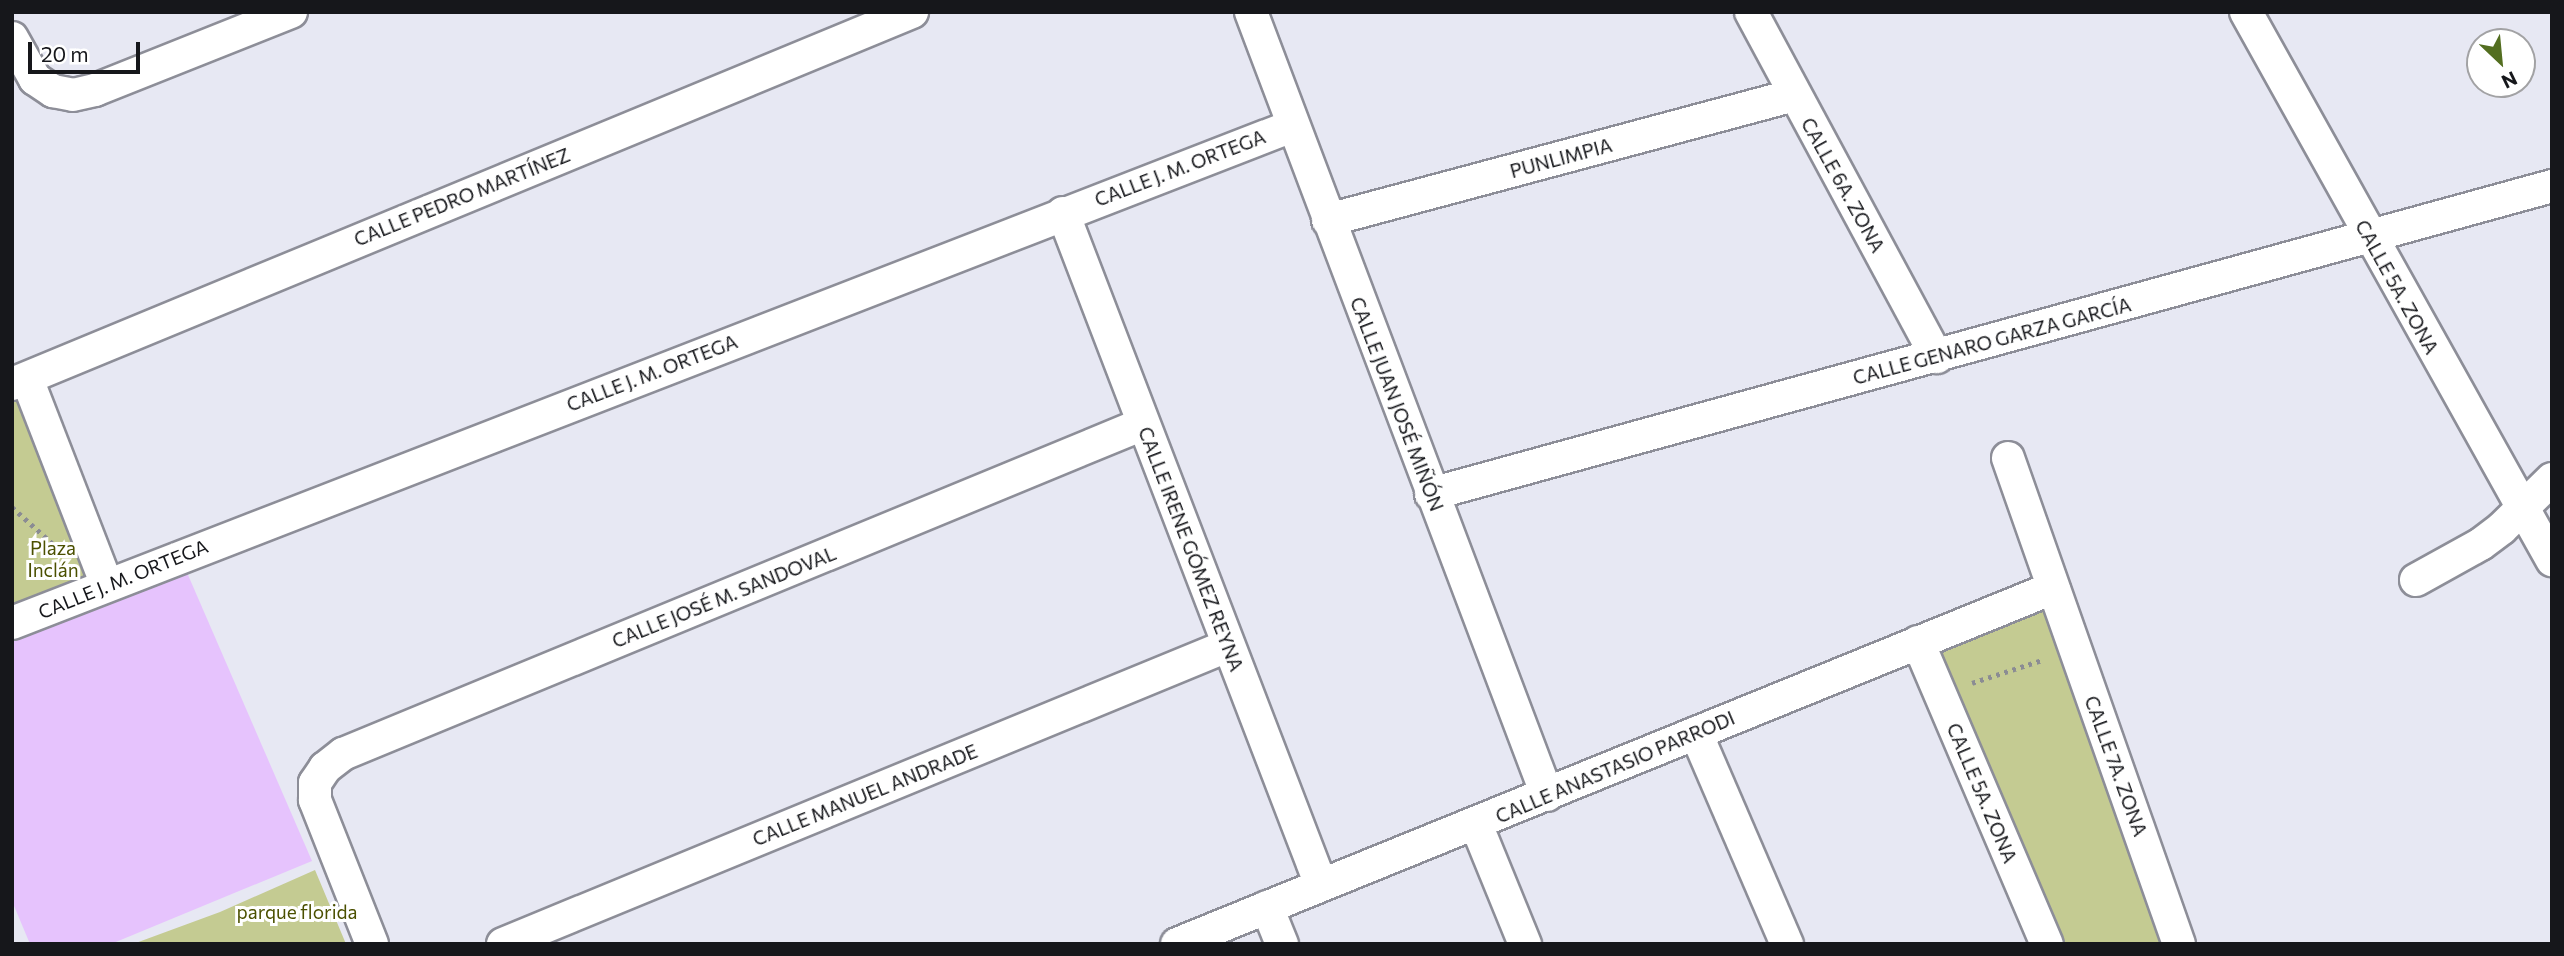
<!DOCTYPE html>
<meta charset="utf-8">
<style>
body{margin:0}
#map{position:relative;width:2564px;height:956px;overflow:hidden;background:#e7e8f3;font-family:Commissioner,sans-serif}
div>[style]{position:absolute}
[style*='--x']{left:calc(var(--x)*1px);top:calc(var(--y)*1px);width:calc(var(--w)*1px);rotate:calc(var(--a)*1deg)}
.green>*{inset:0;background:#c4cb92}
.building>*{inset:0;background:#e6c3fd}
.path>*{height:4.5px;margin-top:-2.25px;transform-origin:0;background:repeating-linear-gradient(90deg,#8b8c93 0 3.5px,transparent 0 8.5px)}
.roads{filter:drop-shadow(2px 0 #8d8e98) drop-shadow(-2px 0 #8d8e98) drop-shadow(0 2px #8d8e98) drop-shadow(0 -2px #8d8e98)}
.minor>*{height:32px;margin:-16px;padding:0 16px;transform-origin:16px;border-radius:16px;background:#fff}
span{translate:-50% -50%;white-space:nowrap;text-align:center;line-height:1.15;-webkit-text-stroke:6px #fff;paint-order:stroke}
.street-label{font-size:19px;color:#16171b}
.park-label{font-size:19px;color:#4b5000}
.frame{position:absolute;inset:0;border:14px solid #16171b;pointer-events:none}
.north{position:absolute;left:2466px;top:28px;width:70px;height:70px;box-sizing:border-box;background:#fff;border:2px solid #a2a2a4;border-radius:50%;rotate:154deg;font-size:19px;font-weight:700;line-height:28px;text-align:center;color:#16171b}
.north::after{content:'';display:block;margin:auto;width:24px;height:32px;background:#536e20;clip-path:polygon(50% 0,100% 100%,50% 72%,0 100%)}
.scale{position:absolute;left:28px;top:42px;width:112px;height:32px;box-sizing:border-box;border:4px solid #16171b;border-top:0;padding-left:9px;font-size:21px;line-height:24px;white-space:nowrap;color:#16171b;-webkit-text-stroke:5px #fff;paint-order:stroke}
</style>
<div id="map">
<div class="green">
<i style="clip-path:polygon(12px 384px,107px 585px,12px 623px)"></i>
<i style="clip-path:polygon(2053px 588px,2179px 944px,2047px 944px,1918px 642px)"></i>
<i style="clip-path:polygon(315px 870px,346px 944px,133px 944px,220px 912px)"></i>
</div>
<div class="building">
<i style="clip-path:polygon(185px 568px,312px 861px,111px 944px,30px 944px,12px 901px,12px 639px)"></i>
</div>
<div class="path">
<i style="--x:12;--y:507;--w:54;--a:42"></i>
<i style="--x:1972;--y:683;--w:74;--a:-18.2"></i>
</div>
<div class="roads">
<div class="minor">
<i style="--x:1251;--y:12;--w:837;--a:69.29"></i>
<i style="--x:1751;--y:12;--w:392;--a:61.7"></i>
<i style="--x:2246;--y:12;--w:628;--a:60.82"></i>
<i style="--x:12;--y:38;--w:47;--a:60.7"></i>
<i style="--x:35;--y:79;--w:22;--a:34"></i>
<i style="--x:53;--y:91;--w:20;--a:11"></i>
<i style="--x:73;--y:95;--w:23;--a:-13"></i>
<i style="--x:95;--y:90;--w:211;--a:-21.7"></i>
<i style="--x:1063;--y:213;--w:720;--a:69"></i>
<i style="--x:1328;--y:220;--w:482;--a:-15"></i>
<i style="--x:27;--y:379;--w:221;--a:68.8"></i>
<i style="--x:12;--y:384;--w:974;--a:-22.46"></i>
<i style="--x:2008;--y:458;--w:515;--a:70.62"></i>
<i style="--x:1431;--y:494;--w:1163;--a:-15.36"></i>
<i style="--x:2416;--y:580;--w:74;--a:-29"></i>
<i style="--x:2481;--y:544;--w:26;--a:-37"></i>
<i style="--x:2502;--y:528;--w:70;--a:-44.4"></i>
<i style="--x:12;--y:623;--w:1373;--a:-21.22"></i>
<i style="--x:1918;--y:642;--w:328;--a:66.9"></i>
<i style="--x:1696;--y:733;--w:230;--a:66.7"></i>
<i style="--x:1476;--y:824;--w:130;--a:67.8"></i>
<i style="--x:1267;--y:907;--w:40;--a:68"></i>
<i style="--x:372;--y:944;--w:155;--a:-111.6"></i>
<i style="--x:315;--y:800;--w:17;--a:-90"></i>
<i style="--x:315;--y:783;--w:18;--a:-56"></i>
<i style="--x:325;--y:768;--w:23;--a:-38"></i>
<i style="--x:343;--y:754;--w:865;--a:-22.42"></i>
<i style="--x:503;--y:944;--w:783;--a:-22.37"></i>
<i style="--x:1177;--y:944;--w:946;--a:-22.12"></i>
</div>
</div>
<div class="street-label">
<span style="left:1561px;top:158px;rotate:-15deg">PUNLIMPIA</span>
<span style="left:1180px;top:168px;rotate:-21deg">CALLE J. M. ORTEGA</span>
<span style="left:1843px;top:185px;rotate:61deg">CALLE 6A. ZONA</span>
<span style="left:462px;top:197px;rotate:-22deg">CALLE PEDRO MARTÍNEZ</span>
<span style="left:2397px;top:287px;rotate:61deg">CALLE 5A. ZONA</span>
<span style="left:1992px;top:341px;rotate:-15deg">CALLE GENARO GARZA GARCÍA</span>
<span style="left:652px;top:373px;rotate:-21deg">CALLE J. M. ORTEGA</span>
<span style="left:1397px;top:404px;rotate:69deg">CALLE JUAN JOSÉ MIÑÓN</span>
<span style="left:1191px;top:549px;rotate:69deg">CALLE IRENE GÓMEZ REYNA</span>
<span style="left:123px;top:579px;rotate:-22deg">CALLE J. M. ORTEGA</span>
<span style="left:724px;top:597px;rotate:-22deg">CALLE JOSÉ M. SANDOVAL</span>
<span style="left:2116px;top:766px;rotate:70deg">CALLE 7A. ZONA</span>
<span style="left:1615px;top:767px;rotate:-23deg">CALLE ANASTASIO PARRODI</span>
<span style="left:1982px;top:793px;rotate:67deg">CALLE 5A. ZONA</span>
<span style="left:865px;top:795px;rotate:-22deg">CALLE MANUEL ANDRADE</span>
</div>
<div class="park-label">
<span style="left:53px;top:559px">Plaza<br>Inclán</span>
<span style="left:297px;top:912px">parque florida</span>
</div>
<div class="frame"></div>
<div class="north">N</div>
<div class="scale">20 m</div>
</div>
